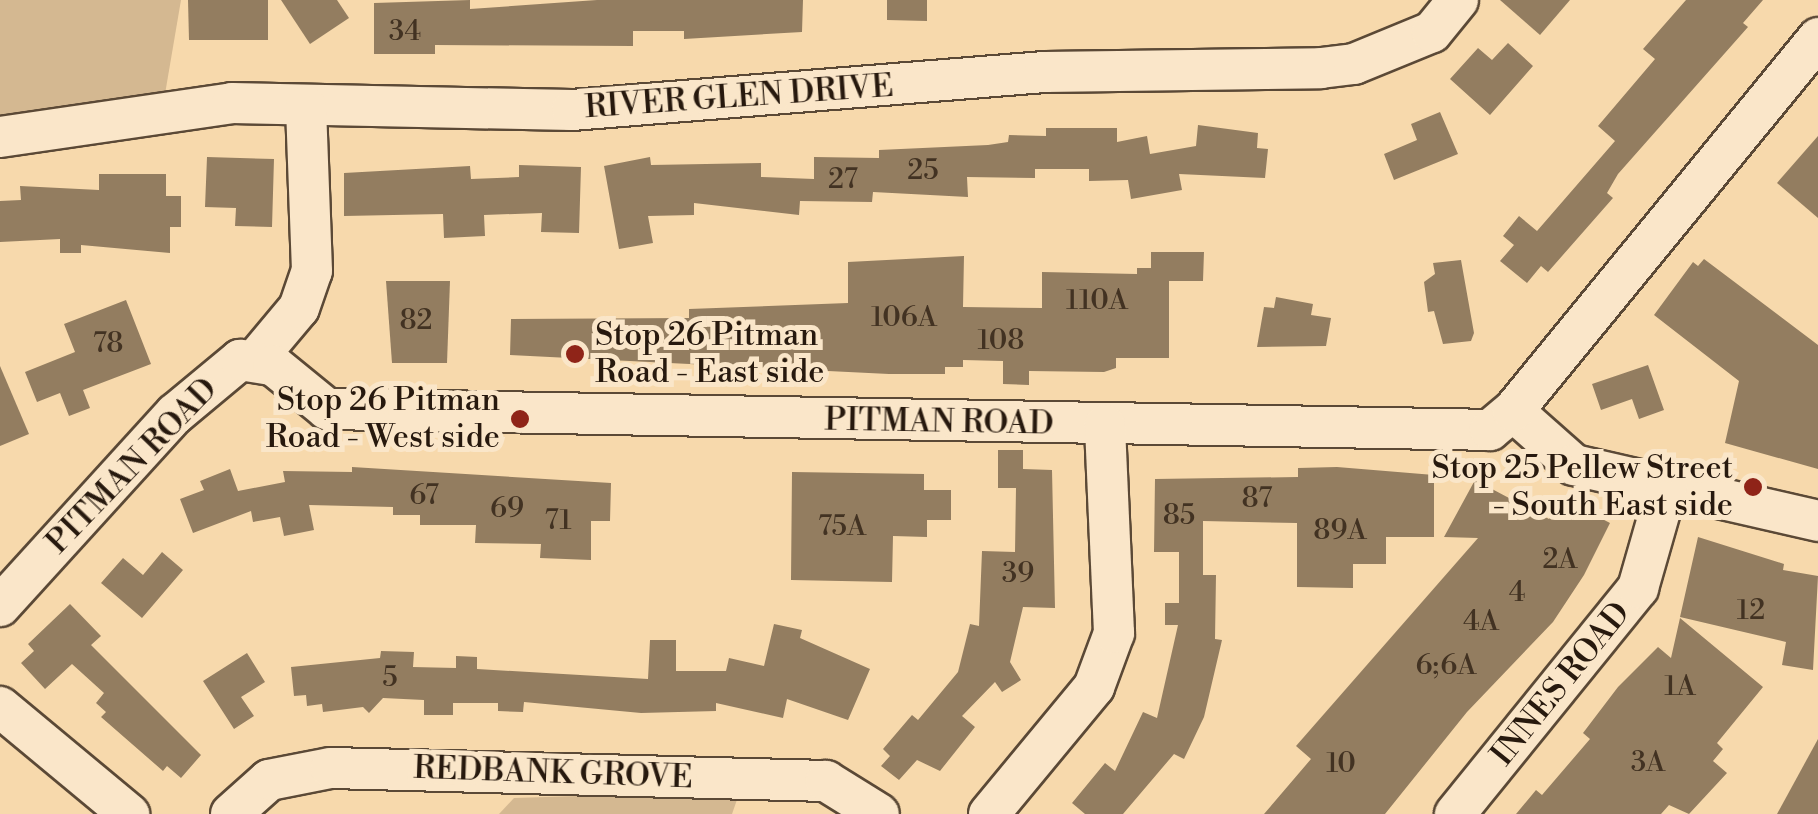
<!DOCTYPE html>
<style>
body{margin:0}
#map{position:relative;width:1818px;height:814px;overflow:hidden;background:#f7d9ac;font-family:"Libre Bodoni",serif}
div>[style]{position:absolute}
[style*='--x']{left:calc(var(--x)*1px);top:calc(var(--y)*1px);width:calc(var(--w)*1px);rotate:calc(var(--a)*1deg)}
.green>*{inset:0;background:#d4b891}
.building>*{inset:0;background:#937d60}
.roads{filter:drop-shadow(2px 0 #5b4936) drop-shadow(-2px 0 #5b4936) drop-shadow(0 2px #5b4936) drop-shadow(0 -2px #5b4936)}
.minor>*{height:40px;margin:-20px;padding:0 20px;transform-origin:20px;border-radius:20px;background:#fae6c9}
.dots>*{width:28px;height:28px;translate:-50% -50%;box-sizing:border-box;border:5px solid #fae6c9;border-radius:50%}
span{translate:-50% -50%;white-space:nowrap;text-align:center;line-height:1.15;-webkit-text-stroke:10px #fae6c9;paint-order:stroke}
.number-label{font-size:28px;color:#423222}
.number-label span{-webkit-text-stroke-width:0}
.street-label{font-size:32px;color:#27190e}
.poi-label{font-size:32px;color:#27190e}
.left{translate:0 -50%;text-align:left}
.right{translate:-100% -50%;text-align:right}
</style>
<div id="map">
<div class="green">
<i style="clip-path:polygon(0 0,181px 0,165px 94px,0 120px)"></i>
<i style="clip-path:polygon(740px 791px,732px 814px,499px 814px,514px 798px)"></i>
</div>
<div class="building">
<i style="clip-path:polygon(188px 0,268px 0,268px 40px,189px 40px)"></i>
<i style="clip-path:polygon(281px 0,337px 0,349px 18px,310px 44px)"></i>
<i style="clip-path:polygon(470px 0,470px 9px,597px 0,803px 0,802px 32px,684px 39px,684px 31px,633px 31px,633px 46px,435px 45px,435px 54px,374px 54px,374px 3px)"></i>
<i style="clip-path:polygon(887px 0,927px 0,927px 21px,887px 20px)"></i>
<i style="clip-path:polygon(1500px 0,1570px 0,1540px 35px)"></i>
<i style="clip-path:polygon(1686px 0,1763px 0,1743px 23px,1748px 27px,1618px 174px,1607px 193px,1613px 198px,1548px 272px,1541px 266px,1527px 283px,1500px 261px,1514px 245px,1503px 236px,1519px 216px,1537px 231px,1615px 141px,1598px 126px,1655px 59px,1643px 49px)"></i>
<i style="clip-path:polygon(1508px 43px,1533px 66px,1490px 115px,1450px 79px,1478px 48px,1492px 60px)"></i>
<i style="clip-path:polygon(1440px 112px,1458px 154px,1394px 180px,1384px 154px,1417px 140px,1411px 124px)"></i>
<i style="clip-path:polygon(1198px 125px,1258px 133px,1257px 148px,1268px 149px,1265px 178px,1179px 174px,1182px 190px,1131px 199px,1128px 180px,1089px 181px,1089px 169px,1035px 169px,1035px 178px,967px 177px,968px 197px,873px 192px,872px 202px,800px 201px,799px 215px,694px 203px,694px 215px,648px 216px,653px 243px,619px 249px,604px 166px,650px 157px,651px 165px,761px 163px,761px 177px,814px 179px,814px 157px,879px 158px,879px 150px,988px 145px,1008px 142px,1009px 135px,1046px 136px,1046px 128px,1117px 128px,1117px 142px,1147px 136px,1150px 154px,1196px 146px)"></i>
<i style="clip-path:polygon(1818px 136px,1818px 218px,1777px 183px)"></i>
<i style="clip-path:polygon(207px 157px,274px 159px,272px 227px,235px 226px,236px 208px,205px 207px)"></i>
<i style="clip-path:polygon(519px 165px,581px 167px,579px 233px,541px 232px,542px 213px,484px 215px,485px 236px,444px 238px,443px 214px,344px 216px,344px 173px,470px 166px,471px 179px,519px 177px)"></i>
<i style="clip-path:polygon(99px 174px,166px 174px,166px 196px,181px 196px,181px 227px,170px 227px,170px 253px,81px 245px,81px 253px,60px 253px,60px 239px,0 242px,0 201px,21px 200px,20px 186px,99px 190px)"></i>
<i style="clip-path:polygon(1151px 252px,1204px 252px,1203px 281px,1169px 281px,1169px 358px,1116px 358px,1116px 368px,1104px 372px,1029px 371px,1029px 385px,1003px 384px,1003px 361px,963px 360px,963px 367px,945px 367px,945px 374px,889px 374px,510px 355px,511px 319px,689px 318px,689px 309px,848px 303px,848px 262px,964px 256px,963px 307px,1042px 308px,1042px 272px,1137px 274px,1137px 268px,1151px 268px)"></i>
<i style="clip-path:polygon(1704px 259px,1818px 345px,1818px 469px,1725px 443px,1739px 381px,1654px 315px,1693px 262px,1698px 266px)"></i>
<i style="clip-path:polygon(1461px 260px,1474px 333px,1471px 341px,1443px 344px,1434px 311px,1428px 312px,1424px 282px,1435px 274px,1433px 263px)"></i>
<i style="clip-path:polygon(386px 281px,450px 281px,447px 363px,392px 363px)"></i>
<i style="clip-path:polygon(1276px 297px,1313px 304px,1311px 315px,1331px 318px,1326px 346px,1257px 347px,1264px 307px,1274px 308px)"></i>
<i style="clip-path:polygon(126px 300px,151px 364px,83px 390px,90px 408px,69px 416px,60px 393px,37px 402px,25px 372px,75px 352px,64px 324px)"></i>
<i style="clip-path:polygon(1648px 365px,1664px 410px,1639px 419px,1632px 399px,1601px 410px,1592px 384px)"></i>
<i style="clip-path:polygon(0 366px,29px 434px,0 446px)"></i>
<i style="clip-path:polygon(998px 450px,1023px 450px,1023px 469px,1052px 470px,1055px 608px,1023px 607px,1010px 662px,1021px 680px,1002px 692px,995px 682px,962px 716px,975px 727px,940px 771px,917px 760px,899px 780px,881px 766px,890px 756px,883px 749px,912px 715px,918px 720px,958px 672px,970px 624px,979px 626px,982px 551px,1015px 552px,1016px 488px,998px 488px)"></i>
<i style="clip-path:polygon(352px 467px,611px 483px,610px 521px,591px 521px,591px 560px,540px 558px,541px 544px,475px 543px,476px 525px,420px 525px,420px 515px,393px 515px,393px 507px,309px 505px,314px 530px,284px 536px,280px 517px,253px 522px,251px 511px,193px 533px,180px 499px,204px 490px,200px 481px,230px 469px,238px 491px,285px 482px,283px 471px,352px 472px)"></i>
<i style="clip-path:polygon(1337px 467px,1434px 475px,1434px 537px,1386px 537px,1386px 564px,1353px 564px,1353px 588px,1297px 587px,1297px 523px,1203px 521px,1203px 575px,1216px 575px,1215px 639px,1222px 640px,1204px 717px,1184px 759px,1174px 754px,1123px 814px,1085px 814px,1072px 803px,1105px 763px,1115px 771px,1143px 712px,1157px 718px,1178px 625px,1165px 625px,1165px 603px,1179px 603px,1179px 552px,1154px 552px,1155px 479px,1298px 477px,1298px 468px)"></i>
<i style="clip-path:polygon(792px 472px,924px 474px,924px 490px,951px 490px,951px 520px,927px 520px,927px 537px,893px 536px,892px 582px,791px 580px)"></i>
<i style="clip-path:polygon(1475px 480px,1549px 519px,1560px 497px,1610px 523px,1584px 575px,1553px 622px,1467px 712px,1385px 814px,1264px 814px,1311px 759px,1296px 746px,1478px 538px,1444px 537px)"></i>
<i style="clip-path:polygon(1698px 537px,1784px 564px,1783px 570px,1818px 576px,1813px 670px,1782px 665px,1786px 642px,1680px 617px)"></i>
<i style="clip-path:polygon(162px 552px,183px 570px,142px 618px,101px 583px,123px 558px,143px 575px)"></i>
<i style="clip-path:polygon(70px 604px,101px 636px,91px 645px,201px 755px,181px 778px,167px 766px,163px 771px,101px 717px,106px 712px,96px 703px,104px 693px,72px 664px,45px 689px,21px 663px,34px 651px,28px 644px)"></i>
<i style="clip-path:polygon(1680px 618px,1763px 687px,1717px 743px,1723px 749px,1713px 761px,1727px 773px,1689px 814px,1669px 805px,1661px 814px,1516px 814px,1536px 790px,1542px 795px,1590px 739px,1583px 733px,1618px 687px,1658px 647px,1671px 658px)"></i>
<i style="clip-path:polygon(774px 624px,802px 630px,800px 638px,870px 669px,848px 720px,787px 699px,783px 718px,716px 703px,716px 711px,641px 713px,524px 702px,523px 712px,498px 711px,498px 703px,453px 703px,453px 715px,424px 715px,424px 700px,383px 698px,369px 713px,363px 707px,323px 712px,322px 704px,307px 706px,306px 695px,294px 696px,291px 667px,380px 658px,381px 651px,414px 652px,413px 667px,456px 668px,456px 656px,477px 657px,477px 669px,648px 679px,650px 640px,676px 640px,676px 671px,726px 671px,729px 658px,764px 666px)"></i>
<i style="clip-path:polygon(247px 653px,265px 682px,241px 697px,254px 716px,234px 729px,203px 681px)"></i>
<i style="clip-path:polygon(1818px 739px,1818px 814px,1777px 814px)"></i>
</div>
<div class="roads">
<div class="minor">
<i style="--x:0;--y:137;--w:234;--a:-8.3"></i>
<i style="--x:232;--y:103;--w:340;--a:1.2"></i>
<i style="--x:572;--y:110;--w:475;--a:-4.6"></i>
<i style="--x:1045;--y:72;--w:276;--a:-0.8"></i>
<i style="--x:1321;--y:68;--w:33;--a:-7"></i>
<i style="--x:1354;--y:64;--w:84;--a:-22.3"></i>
<i style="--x:1432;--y:32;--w:41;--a:-50.9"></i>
<i style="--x:257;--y:358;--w:65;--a:-50"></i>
<i style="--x:299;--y:308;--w:39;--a:-71"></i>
<i style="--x:312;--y:271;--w:165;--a:-92.1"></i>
<i style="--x:1513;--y:411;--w:81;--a:41.5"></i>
<i style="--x:1574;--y:465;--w:250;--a:12.9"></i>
<i style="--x:0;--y:606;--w:260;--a:-47.7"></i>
<i style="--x:175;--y:414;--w:85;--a:-39.7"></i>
<i style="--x:240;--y:360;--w:33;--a:9"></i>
<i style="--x:273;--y:365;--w:70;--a:39.2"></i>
<i style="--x:327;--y:409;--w:1163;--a:1.03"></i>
<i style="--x:1490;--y:430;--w:30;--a:-40"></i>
<i style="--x:1513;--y:411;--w:482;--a:-50.7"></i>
<i style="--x:0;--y:707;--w:168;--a:39.7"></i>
<i style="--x:231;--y:814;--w:51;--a:-41.8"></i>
<i style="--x:269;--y:780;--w:63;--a:-11"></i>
<i style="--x:331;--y:768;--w:495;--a:1.5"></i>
<i style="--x:826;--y:781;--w:62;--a:31.9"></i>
<i style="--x:989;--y:814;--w:165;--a:-50.4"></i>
<i style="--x:1094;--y:687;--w:58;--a:-69.7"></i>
<i style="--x:1114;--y:633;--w:208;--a:-92.5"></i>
<i style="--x:1455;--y:814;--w:291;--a:-51"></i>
<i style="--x:1638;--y:588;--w:105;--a:-74"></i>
</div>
</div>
<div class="dots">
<i style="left:575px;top:354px;background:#8f2418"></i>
<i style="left:520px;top:419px;background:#8f2418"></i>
<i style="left:1753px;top:487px;background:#8f2418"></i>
</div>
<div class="number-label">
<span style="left:405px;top:32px">34</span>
<span style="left:923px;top:171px">25</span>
<span style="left:843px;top:180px">27</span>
<span style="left:1097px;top:301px">110A</span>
<span style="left:904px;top:318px">106A</span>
<span style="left:416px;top:321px">82</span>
<span style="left:1001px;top:341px">108</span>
<span style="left:108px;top:344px">78</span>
<span style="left:424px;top:496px">67</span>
<span style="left:1257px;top:499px">87</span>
<span style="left:507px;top:509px">69</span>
<span style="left:1179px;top:516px">85</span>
<span style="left:558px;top:521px">71</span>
<span style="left:842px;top:527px">75A</span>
<span style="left:1340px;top:531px">89A</span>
<span style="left:1560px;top:560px">2A</span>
<span style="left:1018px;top:574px">39</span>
<span style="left:1517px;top:593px">4</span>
<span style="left:1751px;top:611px">12</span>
<span style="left:1481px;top:622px">4A</span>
<span style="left:1446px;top:666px">6;6A</span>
<span style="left:390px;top:678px">5</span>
<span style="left:1680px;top:687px">1A</span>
<span style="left:1648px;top:763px">3A</span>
<span style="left:1341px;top:764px">10</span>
</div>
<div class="street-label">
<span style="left:739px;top:97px;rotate:-4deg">RIVER GLEN DRIVE</span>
<span style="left:939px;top:422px;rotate:1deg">PITMAN ROAD</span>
<span style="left:132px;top:466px;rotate:-46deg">PITMAN ROAD</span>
<span style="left:1561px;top:684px;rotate:-51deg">INNES ROAD</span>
<span style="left:553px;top:773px;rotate:2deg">REDBANK GROVE</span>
</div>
<div class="poi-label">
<span class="left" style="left:595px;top:354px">Stop 26 Pitman<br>Road - East side</span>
<span class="right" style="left:500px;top:419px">Stop 26 Pitman<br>Road - West side</span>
<span class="right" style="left:1733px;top:487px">Stop 25 Pellew Street<br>- South East side</span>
</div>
</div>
